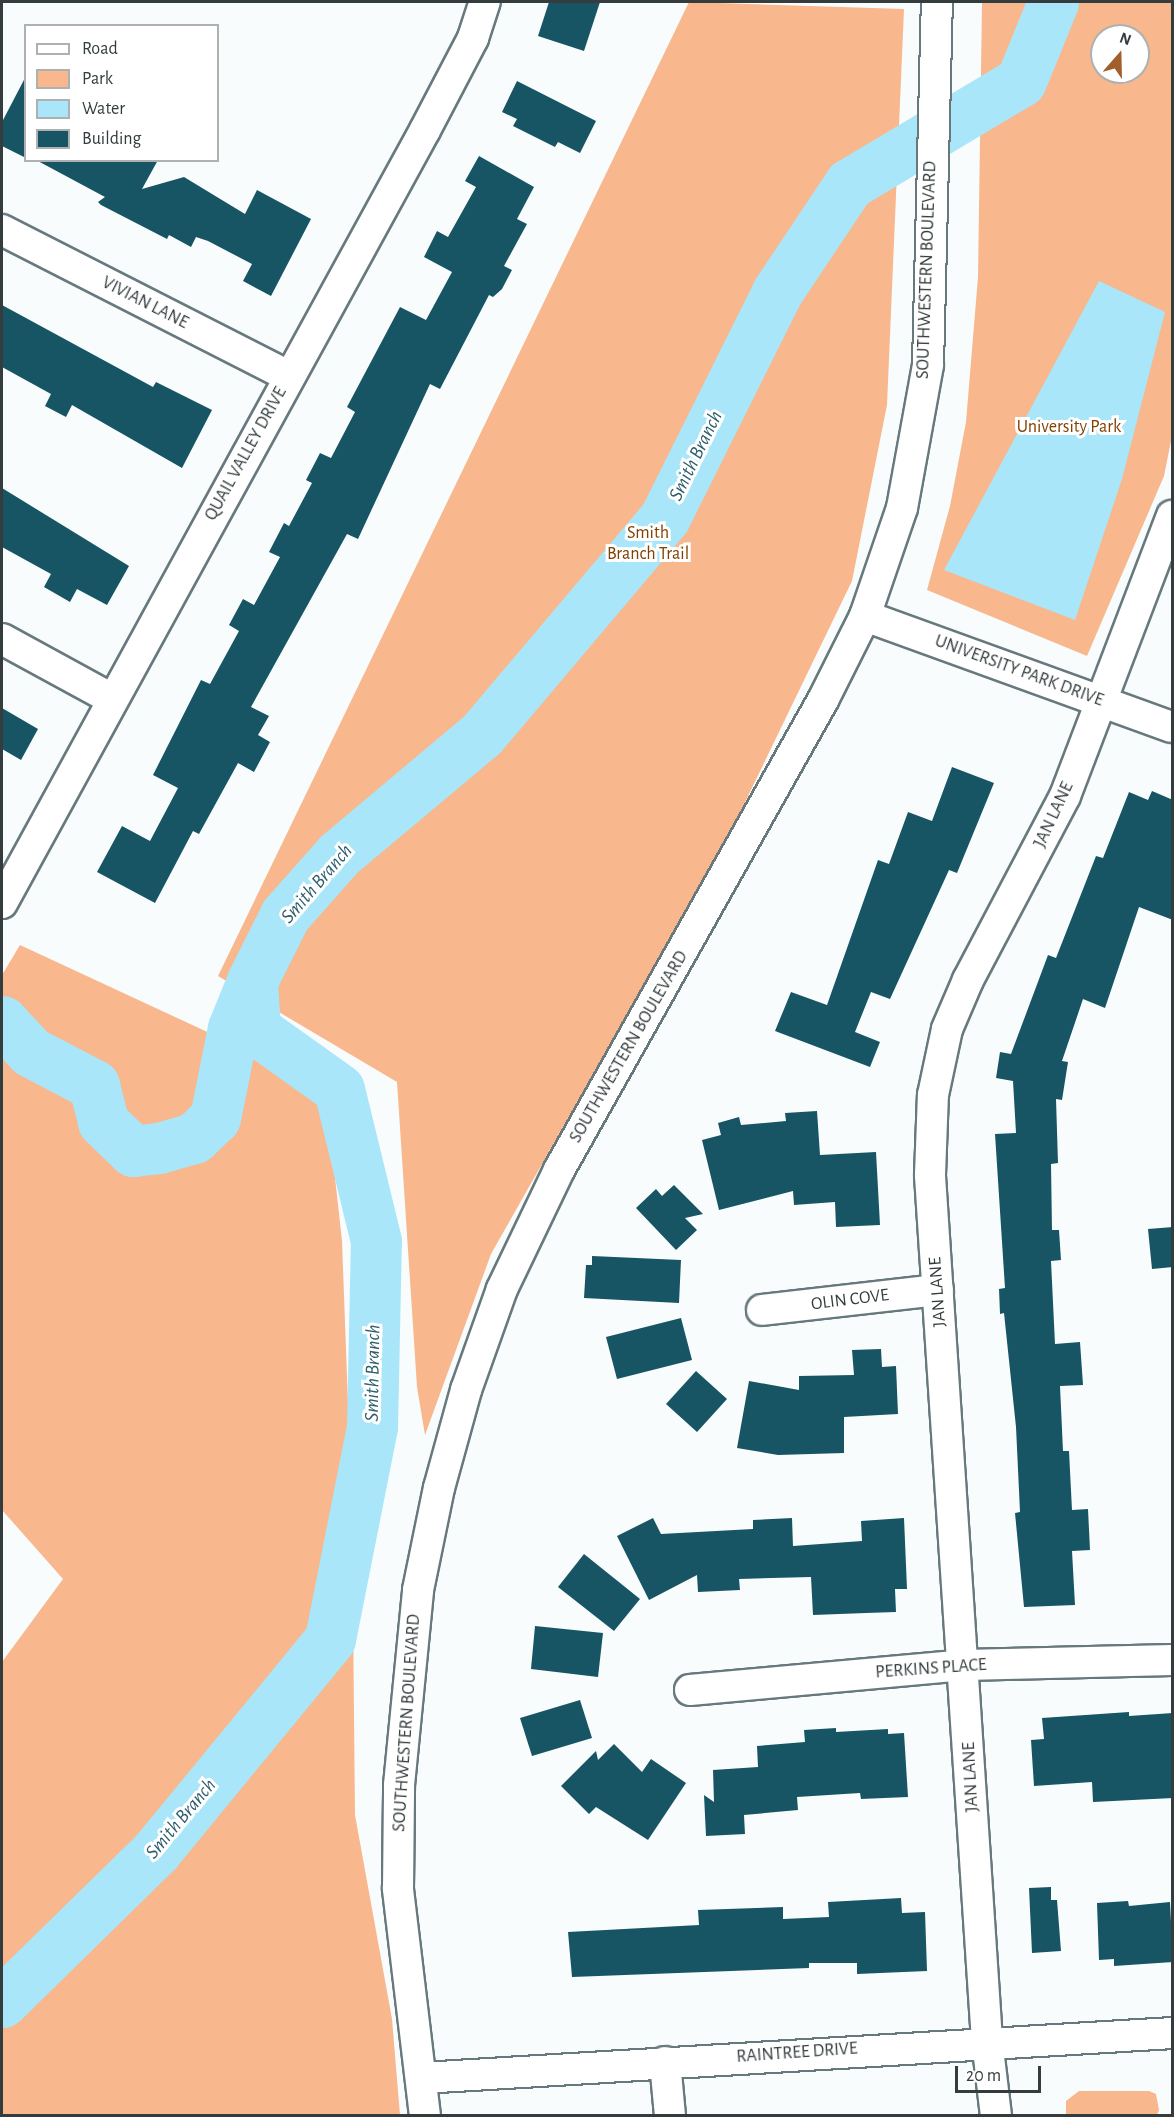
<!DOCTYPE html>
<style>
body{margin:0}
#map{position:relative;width:1174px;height:2117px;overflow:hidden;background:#f8fcfd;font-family:"Alegreya Sans",sans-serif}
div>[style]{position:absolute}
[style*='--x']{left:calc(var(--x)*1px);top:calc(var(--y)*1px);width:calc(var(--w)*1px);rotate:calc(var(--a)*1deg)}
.green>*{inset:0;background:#f8b78c}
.water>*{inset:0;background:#aae6f9}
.river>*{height:51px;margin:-25.5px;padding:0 25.5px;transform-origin:25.5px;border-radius:25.5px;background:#aae6f9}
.building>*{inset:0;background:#175565}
.roads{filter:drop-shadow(2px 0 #68797e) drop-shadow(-2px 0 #68797e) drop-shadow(0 2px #68797e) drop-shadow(0 -2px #68797e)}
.minor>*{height:30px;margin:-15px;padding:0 15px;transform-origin:15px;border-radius:15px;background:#fff}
span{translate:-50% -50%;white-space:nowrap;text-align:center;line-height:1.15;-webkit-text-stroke:6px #fff;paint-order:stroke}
.street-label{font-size:18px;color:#343c3e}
.park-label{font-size:18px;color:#834100}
.water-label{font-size:20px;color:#2f5e6c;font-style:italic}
.frame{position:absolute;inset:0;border:3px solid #343c3e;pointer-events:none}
.legend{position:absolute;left:24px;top:24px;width:195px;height:138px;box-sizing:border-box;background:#fff;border:2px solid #aeb1b2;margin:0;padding:8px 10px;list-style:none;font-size:18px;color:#343c3e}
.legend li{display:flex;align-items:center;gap:12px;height:30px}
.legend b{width:30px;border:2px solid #aeb1b2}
.north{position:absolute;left:1090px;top:24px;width:60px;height:60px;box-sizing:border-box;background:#fff;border:2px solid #aeb1b2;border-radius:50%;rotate:20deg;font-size:16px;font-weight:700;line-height:24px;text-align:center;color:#343c3e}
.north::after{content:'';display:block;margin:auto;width:21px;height:27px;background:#a15f2d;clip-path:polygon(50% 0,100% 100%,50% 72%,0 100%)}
.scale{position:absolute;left:955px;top:2066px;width:86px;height:27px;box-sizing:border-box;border:3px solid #343c3e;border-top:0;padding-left:8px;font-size:18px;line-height:21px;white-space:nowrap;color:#343c3e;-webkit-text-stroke:4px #fff;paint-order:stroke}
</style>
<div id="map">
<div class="green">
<i style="clip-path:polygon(689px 2px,904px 9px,887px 405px,852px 581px,734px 825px,491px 1254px,425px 1435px,417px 1387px,397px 1082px,218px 976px)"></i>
<i style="clip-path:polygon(evenodd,982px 2px,1172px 2px,1172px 436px,1164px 476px,1087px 656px,927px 590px,950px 506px,966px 422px,978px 277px,982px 2px,1102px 36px,1138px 36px,1138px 72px,1102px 72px,1102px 36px)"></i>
<i style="clip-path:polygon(20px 945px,315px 1082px,330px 1132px,342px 1241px,352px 1513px,355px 1815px,392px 2019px,400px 2115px,2px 2115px,2px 1662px,63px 1579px,2px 1510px,2px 975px)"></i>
<i style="clip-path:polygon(1079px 2091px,1149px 2091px,1156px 2094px,1159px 2110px,1157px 2115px,1066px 2115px,1066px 2101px)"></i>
</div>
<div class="water">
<i style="clip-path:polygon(1099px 281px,1165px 312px,1122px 479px,1075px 620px,944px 570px)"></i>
</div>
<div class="river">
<i style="--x:2;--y:1021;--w:42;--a:46.9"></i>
<i style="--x:31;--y:1052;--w:71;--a:27.6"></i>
<i style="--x:94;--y:1085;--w:38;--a:76"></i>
<i style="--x:103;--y:1122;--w:42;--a:44"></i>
<i style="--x:133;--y:1151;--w:26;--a:-7"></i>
<i style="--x:159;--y:1148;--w:36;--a:-16"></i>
<i style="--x:194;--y:1138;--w:29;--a:-44"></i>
<i style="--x:215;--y:1118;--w:92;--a:-78.7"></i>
<i style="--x:233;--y:1028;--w:45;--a:-68"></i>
<i style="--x:2;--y:2002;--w:216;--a:-44.4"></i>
<i style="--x:156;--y:1851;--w:274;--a:-50.6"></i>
<i style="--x:330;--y:1639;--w:216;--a:-78.8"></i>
<i style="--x:372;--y:1427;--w:186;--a:-88.8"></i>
<i style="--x:376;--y:1241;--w:156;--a:-103.7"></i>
<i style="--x:339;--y:1089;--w:103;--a:-144.5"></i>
<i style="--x:255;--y:1029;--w:48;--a:-93.6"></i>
<i style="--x:252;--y:981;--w:74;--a:-63.4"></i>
<i style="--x:285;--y:915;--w:81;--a:-48.5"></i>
<i style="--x:339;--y:854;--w:185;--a:-40"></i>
<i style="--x:481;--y:735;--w:285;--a:-49.8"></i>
<i style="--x:665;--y:517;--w:251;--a:-63.5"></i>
<i style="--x:777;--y:292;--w:130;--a:-56.3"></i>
<i style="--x:849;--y:184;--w:200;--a:-30.9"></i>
<i style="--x:1021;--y:81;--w:85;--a:-67.9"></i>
</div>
<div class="building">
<i style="clip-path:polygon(549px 2px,600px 2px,584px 51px,538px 36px)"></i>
<i style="clip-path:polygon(26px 76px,26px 158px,2px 146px,2px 122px)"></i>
<i style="clip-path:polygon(517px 81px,596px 121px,580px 153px,558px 142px,555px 147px,513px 126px,517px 119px,502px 112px)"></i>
<i style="clip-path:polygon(479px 156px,534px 187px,517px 219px,527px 224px,504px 266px,512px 270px,502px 289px,493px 297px,489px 295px,440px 389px,430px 384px,358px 539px,347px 534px,251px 707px,269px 716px,258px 735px,270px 742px,254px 772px,238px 763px,199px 834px,193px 831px,155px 903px,97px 872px,122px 826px,150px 841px,178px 788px,153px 775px,201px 680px,210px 684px,239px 631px,229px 625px,243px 599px,254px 605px,280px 557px,269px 552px,284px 523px,289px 526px,312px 483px,306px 480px,320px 453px,331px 458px,355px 412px,347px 407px,400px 307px,426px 320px,452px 272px,424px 257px,437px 231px,448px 237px,476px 187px,465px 181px)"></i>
<i style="clip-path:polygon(36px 160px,158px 160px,142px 189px,184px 177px,245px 214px,257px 190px,311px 219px,271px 296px,243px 281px,252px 264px,208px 241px,196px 237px,191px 247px,169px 235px,167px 239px,101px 205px,98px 202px,105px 197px)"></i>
<i style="clip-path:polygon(2px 305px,153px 387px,156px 382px,212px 410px,182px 468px,72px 405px,66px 417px,45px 406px,51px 394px,2px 367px)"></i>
<i style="clip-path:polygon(2px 488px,129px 566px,107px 605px,77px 589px,70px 602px,44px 587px,51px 574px,2px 547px)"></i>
<i style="clip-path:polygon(2px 708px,38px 729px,21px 760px,2px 749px)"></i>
<i style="clip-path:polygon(952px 767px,994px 783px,957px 873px,949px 870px,890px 999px,871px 992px,855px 1032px,880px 1042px,870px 1067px,775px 1031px,791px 992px,827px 1005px,878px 860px,889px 864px,908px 812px,932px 821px)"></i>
<i style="clip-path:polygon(1152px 791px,1173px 800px,1173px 920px,1139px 907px,1105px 1008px,1083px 999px,1062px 1061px,1068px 1062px,1062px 1100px,1056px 1099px,1058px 1163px,1051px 1164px,1052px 1230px,1059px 1230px,1061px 1260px,1051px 1261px,1055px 1344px,1080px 1342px,1083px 1385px,1060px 1386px,1063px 1451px,1069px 1451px,1072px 1510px,1088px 1509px,1090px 1550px,1072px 1551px,1075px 1605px,1024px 1607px,1015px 1513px,1020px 1512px,1016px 1427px,1004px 1313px,1000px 1314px,999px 1289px,1005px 1288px,995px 1134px,1016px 1133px,1013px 1081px,996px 1078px,1000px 1052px,1011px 1054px,1048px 955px,1056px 958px,1096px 856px,1103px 858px,1129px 792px,1148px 800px)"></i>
<i style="clip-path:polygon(817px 1111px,820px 1155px,876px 1152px,880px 1225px,836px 1227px,835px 1202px,794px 1205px,793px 1191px,719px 1210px,702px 1140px,721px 1135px,718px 1123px,739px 1117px,741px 1125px,786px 1121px,785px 1113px)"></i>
<i style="clip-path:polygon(674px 1185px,703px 1214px,685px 1218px,697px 1230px,676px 1250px,636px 1208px,656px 1189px,662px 1196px)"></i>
<i style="clip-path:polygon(1173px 1227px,1173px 1267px,1152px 1269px,1148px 1229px)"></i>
<i style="clip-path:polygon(592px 1256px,681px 1260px,679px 1303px,584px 1298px,586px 1265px,592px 1265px)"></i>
<i style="clip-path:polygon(681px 1318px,692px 1360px,617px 1379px,606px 1337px)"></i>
<i style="clip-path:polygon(881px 1349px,882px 1367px,896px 1366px,898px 1414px,844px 1417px,844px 1453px,778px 1455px,737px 1448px,749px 1381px,799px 1390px,799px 1376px,854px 1375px,852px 1350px)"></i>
<i style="clip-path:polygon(696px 1371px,727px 1399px,697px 1432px,666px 1404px)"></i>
<i style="clip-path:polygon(653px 1518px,661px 1534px,753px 1529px,753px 1520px,792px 1518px,793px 1546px,862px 1541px,861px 1521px,904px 1518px,907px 1589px,895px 1589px,896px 1612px,866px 1613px,813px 1615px,811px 1577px,739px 1579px,740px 1590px,698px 1592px,697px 1575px,649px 1600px,617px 1536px)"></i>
<i style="clip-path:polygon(584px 1554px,640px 1599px,614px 1631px,558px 1587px)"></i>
<i style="clip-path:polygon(535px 1626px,603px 1633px,598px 1677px,531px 1669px)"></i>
<i style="clip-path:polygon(580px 1700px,592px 1738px,532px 1756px,520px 1718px)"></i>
<i style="clip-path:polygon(1129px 1712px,1129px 1716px,1173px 1713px,1173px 1798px,1093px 1802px,1092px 1782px,1034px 1786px,1031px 1740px,1044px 1739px,1042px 1718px)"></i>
<i style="clip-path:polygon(836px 1728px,836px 1732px,888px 1729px,888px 1734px,904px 1733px,908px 1797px,861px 1799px,860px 1793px,797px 1797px,798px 1810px,744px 1815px,745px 1834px,706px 1836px,704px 1795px,714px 1802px,713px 1770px,758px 1767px,757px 1746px,805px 1742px,804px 1730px)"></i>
<i style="clip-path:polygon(614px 1744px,642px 1772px,651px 1759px,686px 1783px,648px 1840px,596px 1807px,589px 1814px,561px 1786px,596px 1751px,598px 1760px)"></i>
<i style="clip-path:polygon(1051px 1887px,1051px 1900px,1057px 1900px,1061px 1951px,1032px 1953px,1029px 1888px)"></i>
<i style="clip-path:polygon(901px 1898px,902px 1913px,925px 1912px,927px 1971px,857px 1974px,857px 1963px,809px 1963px,809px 1968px,572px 1977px,568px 1932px,699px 1925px,698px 1910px,783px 1907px,783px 1919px,829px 1917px,828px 1902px)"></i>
<i style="clip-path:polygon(1128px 1901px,1129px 1906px,1170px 1902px,1173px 1962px,1114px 1966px,1114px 1959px,1099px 1960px,1097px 1903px)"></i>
</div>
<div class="roads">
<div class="minor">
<i style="--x:2;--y:230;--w:321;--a:27"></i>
<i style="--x:865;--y:616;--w:326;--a:19.9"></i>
<i style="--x:2;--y:639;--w:125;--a:28.6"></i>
<i style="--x:2;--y:903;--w:881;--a:-61.31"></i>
<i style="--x:425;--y:130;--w:104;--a:-62.4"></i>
<i style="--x:473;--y:38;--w:38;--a:-72"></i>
<i style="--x:762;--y:1310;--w:177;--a:-6.5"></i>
<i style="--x:690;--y:1690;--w:275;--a:-5.2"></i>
<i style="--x:964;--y:1665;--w:208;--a:-1.4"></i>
<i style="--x:665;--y:2062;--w:54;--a:84.7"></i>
<i style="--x:422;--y:2078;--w:751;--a:-3.43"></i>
<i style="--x:425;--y:2116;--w:230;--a:-96.8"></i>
<i style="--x:398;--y:1888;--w:103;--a:-89.4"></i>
<i style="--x:399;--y:1785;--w:196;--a:-84.4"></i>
<i style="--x:418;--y:1590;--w:104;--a:-78.4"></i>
<i style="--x:439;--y:1488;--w:102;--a:-74.6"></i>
<i style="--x:466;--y:1390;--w:107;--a:-70.4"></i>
<i style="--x:502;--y:1289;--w:132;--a:-64.4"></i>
<i style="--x:559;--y:1170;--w:539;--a:-60.68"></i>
<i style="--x:823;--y:700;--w:94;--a:-63.4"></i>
<i style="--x:865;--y:616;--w:114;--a:-71.1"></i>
<i style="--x:902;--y:508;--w:145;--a:-79.7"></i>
<i style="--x:928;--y:365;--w:363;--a:-88.6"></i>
<i style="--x:996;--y:2116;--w:76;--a:-96.8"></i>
<i style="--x:987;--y:2041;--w:868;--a:-93.77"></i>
<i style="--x:930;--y:1175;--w:80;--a:-87.9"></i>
<i style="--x:933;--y:1095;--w:67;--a:-78"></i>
<i style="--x:947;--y:1029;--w:53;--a:-66.8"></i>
<i style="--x:968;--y:980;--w:208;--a:-62.2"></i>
<i style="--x:1065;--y:796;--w:300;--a:-69.1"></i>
</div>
</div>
<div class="street-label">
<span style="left:927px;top:270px;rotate:-88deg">SOUTHWESTERN BOULEVARD</span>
<span style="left:145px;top:303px;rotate:27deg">VIVIAN LANE</span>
<span style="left:246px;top:454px;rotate:-61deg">QUAIL VALLEY DRIVE</span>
<span style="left:1019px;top:671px;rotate:20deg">UNIVERSITY PARK DRIVE</span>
<span style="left:1054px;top:815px;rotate:-65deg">JAN LANE</span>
<span style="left:629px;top:1047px;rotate:-60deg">SOUTHWESTERN BOULEVARD</span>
<span style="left:938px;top:1292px;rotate:-94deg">JAN LANE</span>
<span style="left:850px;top:1300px;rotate:-7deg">OLIN COVE</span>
<span style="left:931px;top:1669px;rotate:-4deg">PERKINS PLACE</span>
<span style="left:407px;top:1723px;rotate:-86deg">SOUTHWESTERN BOULEVARD</span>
<span style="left:971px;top:1777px;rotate:-93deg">JAN LANE</span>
<span style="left:797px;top:2053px;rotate:-4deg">RAINTREE DRIVE</span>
</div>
<div class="park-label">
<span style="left:1069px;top:427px">University Park</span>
<span style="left:648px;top:544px">Smith<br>Branch Trail</span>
</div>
<div class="water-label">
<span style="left:696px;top:456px;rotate:-64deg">Smith Branch</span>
<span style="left:317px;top:884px;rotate:-49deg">Smith Branch</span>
<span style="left:373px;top:1373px;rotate:-89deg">Smith Branch</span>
<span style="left:181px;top:1819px;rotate:-50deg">Smith Branch</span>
</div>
<div class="frame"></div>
<ul class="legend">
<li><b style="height:8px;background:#fff"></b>Road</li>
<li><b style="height:16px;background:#f8b78c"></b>Park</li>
<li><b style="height:16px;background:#aae6f9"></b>Water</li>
<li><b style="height:16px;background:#175565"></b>Building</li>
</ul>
<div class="north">N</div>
<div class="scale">20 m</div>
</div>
